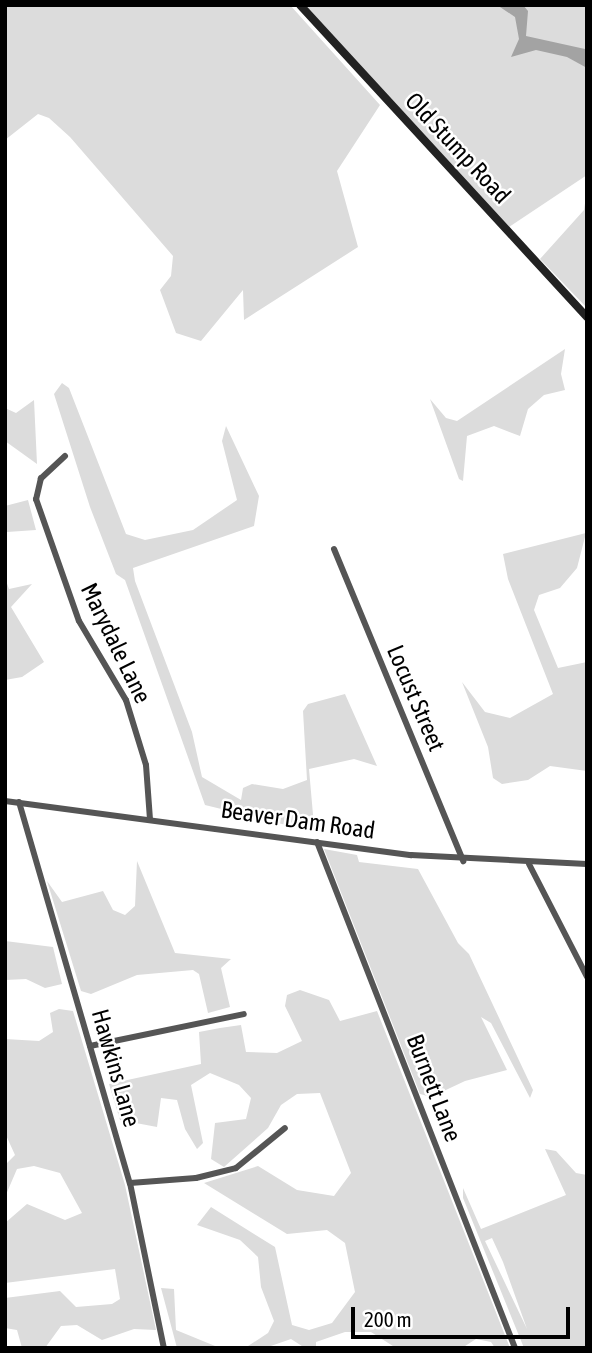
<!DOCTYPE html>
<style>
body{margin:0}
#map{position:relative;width:592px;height:1353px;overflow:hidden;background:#fff;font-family:"Asap Condensed",sans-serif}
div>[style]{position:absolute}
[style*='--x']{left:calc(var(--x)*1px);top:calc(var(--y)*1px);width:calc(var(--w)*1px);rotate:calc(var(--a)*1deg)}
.green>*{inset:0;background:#dcdcdc}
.water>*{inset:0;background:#a3a3a3}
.street>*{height:6px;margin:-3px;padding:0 3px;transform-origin:3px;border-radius:3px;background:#555}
.secondary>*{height:8px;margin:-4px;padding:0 4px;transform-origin:4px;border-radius:4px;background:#222}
span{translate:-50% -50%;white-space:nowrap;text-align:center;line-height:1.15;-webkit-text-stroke:5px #fff;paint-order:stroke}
.street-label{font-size:24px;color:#000}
.frame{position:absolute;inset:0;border:7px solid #000;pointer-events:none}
.scale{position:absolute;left:351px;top:1307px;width:219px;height:32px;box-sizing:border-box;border:4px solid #000;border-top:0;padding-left:9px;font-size:21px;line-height:24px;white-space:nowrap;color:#000;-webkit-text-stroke:5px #fff;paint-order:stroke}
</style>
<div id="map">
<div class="green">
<i style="clip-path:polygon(6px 5px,290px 5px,380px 105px,337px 171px,358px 247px,244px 320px,243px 290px,201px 341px,176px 333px,160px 290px,171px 276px,173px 256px,70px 137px,49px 118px,38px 114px,5px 140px)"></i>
<i style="clip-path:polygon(301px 5px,587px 5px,587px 175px,509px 227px)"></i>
<i style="clip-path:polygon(587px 190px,587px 308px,540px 259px,584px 210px)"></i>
<i style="clip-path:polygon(565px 349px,561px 374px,565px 390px,544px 395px,528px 409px,520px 436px,494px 426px,467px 436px,463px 481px,459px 479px,430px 399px,446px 418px,457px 421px)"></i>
<i style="clip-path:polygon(62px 383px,69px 388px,126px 534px,145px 540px,193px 530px,237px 500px,222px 441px,226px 426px,259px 496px,254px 526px,133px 568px,135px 581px,192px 732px,202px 777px,241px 800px,243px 788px,252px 784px,283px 789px,307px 780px,303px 711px,308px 704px,345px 694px,377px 766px,354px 759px,309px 769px,314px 826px,290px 826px,205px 805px,125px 580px,116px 574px,90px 507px,54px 394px)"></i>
<i style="clip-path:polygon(34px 400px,37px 464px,5px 441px,5px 408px,16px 413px)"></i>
<i style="clip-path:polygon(28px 500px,36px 530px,7px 532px,5px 537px,5px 506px)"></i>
<i style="clip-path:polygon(586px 533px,577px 568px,560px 588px,539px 595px,534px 610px,558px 668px,587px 662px,587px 771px,550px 766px,528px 780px,502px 784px,493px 778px,488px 747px,462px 682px,485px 712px,510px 718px,553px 694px,508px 579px,503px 554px)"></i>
<i style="clip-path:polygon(5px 578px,9px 589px,32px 584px,11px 607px,44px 662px,22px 677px,5px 680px)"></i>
<i style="clip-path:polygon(324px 849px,357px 855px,359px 862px,418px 869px,458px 943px,469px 954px,533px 1090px,530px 1098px,491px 1023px,481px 1017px,507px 1070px,465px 1081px,431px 1097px,420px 1094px)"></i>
<i style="clip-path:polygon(137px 861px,175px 953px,231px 959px,221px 968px,230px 1007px,208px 1013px,199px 974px,193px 970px,137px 975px,91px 994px,81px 991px,47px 881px,62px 902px,103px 891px,113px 910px,125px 915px,135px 906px)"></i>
<i style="clip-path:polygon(5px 941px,53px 947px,62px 984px,45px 988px,26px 979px,5px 980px)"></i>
<i style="clip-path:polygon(300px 990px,329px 1000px,340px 1021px,377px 1011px,510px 1348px,495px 1348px,491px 1342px,476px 1339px,462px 1348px,396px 1348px,371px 1332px,345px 1332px,316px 1342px,316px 1348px,305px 1348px,291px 1339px,265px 1348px,245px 1348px,268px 1333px,274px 1321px,261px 1287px,258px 1257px,240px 1240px,197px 1225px,211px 1207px,275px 1247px,292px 1325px,309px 1330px,332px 1323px,355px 1292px,345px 1243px,327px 1230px,287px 1234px,204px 1183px,258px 1166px,297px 1190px,334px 1196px,351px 1173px,320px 1093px,297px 1094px,281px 1105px,268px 1128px,224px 1167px,211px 1159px,215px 1123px,246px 1119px,251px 1098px,239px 1085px,210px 1073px,191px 1085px,203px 1143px,197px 1149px,185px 1129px,177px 1100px,161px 1098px,157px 1127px,120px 1120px,109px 1084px,201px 1064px,199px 1032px,220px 1028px,241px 1025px,246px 1052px,277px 1053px,302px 1041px,285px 1006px,287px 995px)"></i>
<i style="clip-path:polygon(59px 1009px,73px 1011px,125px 1185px,156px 1330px,134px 1329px,102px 1340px,77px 1325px,61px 1326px,45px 1348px,22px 1348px,17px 1330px,5px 1328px,5px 1298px,60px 1291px,76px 1307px,112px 1304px,120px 1299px,115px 1269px,5px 1283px,5px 1223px,27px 1204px,65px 1220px,82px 1213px,60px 1173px,34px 1166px,17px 1169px,5px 1197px,5px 1165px,15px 1155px,5px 1133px,5px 1039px,39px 1041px,53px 1032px,50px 1013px)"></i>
<i style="clip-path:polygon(evenodd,545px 1149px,556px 1151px,576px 1173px,587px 1175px,587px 1348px,524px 1348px,463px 1198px,463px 1188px,481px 1229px,566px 1195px,545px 1149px,492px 1238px,503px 1262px,527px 1329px,485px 1241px,492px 1238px)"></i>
<i style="clip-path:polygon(161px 1288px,174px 1289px,176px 1330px,220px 1348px,177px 1348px)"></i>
</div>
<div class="water">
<i style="clip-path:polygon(497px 5px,523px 5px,528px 11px,526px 36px,585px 49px,587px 68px,567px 57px,536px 50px,511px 57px,519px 39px,515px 17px)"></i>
</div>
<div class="street">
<i style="--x:65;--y:456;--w:33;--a:137"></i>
<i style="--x:41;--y:478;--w:22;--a:103"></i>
<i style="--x:36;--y:499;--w:129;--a:70.6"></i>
<i style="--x:79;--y:621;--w:92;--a:59.3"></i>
<i style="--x:126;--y:700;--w:68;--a:72.9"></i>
<i style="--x:146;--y:765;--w:55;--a:85.8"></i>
<i style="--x:334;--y:549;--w:338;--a:67.5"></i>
<i style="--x:5;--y:801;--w:410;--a:7.6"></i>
<i style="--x:411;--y:855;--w:176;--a:2.9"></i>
<i style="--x:19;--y:802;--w:397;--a:73.8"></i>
<i style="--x:130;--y:1183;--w:168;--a:78.4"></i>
<i style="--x:317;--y:842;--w:543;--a:68.63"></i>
<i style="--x:529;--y:864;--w:127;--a:62.8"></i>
<i style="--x:90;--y:1046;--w:157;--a:-11.7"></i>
<i style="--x:130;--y:1183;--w:66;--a:-4.3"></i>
<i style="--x:196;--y:1178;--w:41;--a:-14"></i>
<i style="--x:236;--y:1168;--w:63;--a:-39.2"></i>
</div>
<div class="secondary">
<i style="--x:300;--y:5;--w:424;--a:47.4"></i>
</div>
<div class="street-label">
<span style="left:458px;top:148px;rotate:47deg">Old Stump Road</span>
<span style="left:116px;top:643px;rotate:64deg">Marydale Lane</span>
<span style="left:416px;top:698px;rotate:67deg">Locust Street</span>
<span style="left:298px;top:820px;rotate:8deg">Beaver Dam Road</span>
<span style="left:116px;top:1068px;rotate:74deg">Hawkins Lane</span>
<span style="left:434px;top:1088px;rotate:69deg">Burnett Lane</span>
</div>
<div class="frame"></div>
<div class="scale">200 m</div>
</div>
